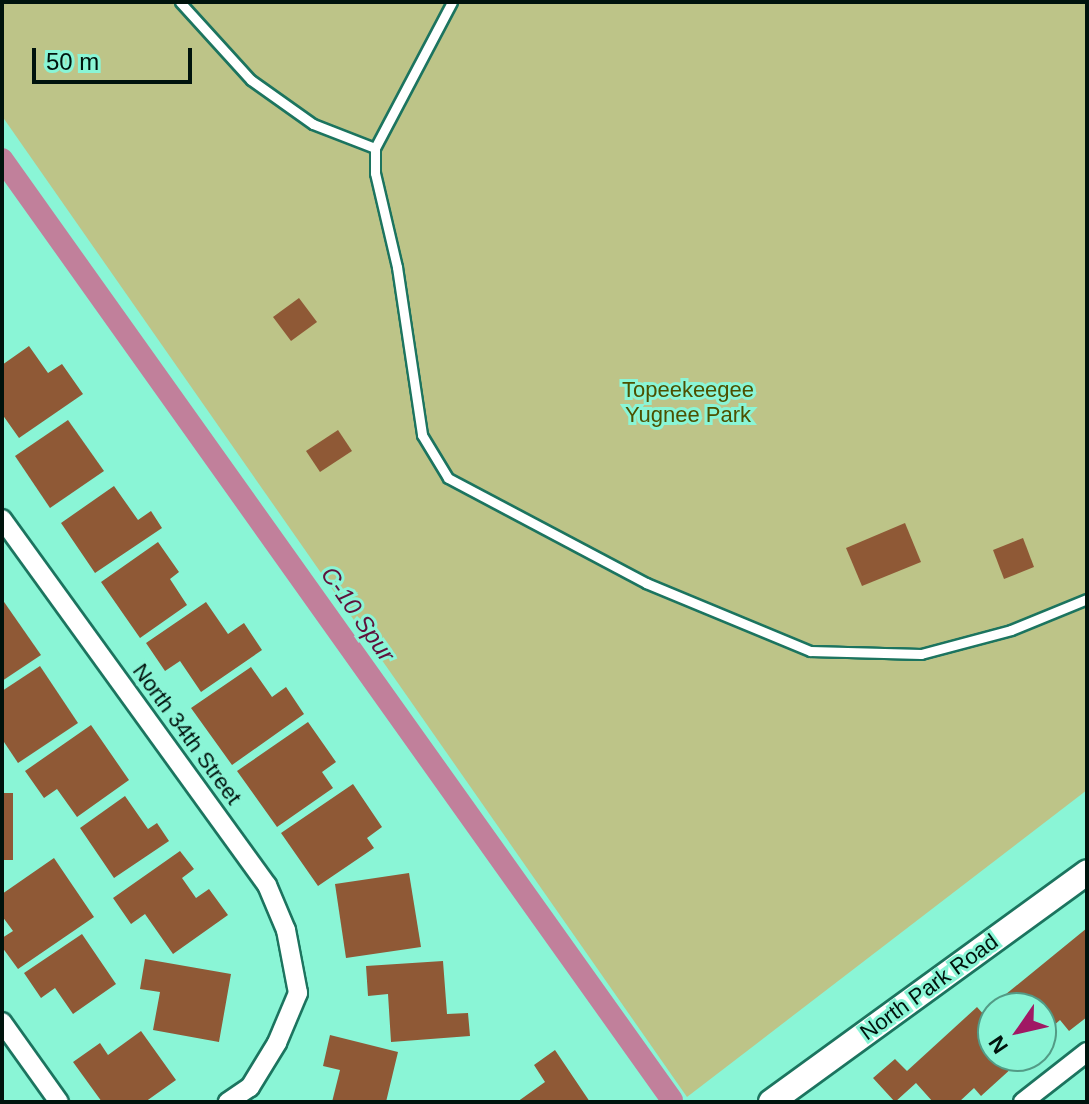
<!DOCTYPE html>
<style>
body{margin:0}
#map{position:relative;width:1089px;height:1104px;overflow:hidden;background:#8af5d6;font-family:Helvetica,sans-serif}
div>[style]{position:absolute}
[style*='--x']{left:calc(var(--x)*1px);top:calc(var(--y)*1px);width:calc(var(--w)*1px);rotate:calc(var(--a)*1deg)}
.green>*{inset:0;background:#bdc488}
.canal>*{height:22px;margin:-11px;padding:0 11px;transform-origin:11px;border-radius:11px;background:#c1809b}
.building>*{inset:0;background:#8f5936}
.roads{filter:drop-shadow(2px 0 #1c745f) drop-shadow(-2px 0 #1c745f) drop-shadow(0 2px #1c745f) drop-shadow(0 -2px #1c745f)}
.service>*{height:9px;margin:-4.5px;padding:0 4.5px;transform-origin:4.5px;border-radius:4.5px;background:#fff}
.minor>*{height:18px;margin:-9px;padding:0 9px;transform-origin:9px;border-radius:9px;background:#fff}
.tertiary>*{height:24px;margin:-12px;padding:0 12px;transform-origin:12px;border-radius:12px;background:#fff}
span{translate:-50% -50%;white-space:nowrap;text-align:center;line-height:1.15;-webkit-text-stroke:6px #8af5d6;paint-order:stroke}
.park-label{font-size:22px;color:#4c5000}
.street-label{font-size:22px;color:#00130d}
.water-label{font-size:24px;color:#5f113b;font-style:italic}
.frame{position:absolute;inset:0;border:4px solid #00130d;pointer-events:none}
.north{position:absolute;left:977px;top:992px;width:80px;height:80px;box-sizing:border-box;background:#8af5d6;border:2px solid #539b86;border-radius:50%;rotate:236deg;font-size:22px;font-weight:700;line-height:32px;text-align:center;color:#00130d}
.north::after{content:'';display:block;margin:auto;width:28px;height:36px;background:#a01864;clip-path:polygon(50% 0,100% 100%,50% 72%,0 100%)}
.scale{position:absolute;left:32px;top:48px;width:160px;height:36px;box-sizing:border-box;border:4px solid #00130d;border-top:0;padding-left:10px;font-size:24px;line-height:28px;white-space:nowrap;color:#00130d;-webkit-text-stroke:6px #8af5d6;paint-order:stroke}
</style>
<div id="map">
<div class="green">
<i style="clip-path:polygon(2px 2px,1087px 2px,1087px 790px,687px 1097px,2px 116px)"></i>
</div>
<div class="canal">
<i style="--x:2;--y:159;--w:1155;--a:54.55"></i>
</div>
<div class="building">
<i style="clip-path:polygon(299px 298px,317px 322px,291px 341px,273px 317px)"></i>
<i style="clip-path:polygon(29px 346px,48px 373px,62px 364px,83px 394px,19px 438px,2px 414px,2px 365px)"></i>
<i style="clip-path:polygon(68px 420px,104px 471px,50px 508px,15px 456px)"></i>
<i style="clip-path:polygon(338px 430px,352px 451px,320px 472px,306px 451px)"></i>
<i style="clip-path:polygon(114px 486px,138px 520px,151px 511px,162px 528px,95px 573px,61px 523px)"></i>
<i style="clip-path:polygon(905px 523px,921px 562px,862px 586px,846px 548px)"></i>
<i style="clip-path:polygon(1023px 538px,1034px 567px,1004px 579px,993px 550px)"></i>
<i style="clip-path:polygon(158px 542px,179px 572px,170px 579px,187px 605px,140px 638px,101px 582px)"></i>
<i style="clip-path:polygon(2px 599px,41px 655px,2px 681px)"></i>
<i style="clip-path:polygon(206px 602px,228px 634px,244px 623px,262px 650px,201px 692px,180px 661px,165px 671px,146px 643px)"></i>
<i style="clip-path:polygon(40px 666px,78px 723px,18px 763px,2px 739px,2px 691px)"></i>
<i style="clip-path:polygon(251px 667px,272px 697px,286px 687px,304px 714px,232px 765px,191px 708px)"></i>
<i style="clip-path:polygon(308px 722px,336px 762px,322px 772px,333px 788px,277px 827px,237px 771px)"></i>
<i style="clip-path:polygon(91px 725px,129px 780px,77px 817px,57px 789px,44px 798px,25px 771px)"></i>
<i style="clip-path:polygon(353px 784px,382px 827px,367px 838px,374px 848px,318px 886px,281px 833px)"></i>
<i style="clip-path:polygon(2px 793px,13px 793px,13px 860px,2px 860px)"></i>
<i style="clip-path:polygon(125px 796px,148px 829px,157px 823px,169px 841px,114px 878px,80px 828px)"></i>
<i style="clip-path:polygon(180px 851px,194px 869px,182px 878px,196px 898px,209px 889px,228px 915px,173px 954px,145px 914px,131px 924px,113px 898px)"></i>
<i style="clip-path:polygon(54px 858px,94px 917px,18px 969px,2px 947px,2px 938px,13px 931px,2px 916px,2px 894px)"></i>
<i style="clip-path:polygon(409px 873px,421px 947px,346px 958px,335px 884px)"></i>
<i style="clip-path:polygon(1087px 928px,1087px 1017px,1069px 1031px,1060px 1020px,1045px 1033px,1052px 1042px,1041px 1051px,1041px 1008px,999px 1008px,995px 1003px)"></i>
<i style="clip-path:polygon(82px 934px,116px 984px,73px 1014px,55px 988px,41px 998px,24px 973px)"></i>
<i style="clip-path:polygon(145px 959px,231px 974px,219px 1042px,153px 1030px,160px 992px,140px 989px)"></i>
<i style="clip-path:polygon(443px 961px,447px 1014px,468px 1013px,470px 1036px,391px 1042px,388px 994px,368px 996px,366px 966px)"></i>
<i style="clip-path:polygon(977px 1007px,993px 1025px,993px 1056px,1023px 1058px,981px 1096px,974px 1088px,959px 1102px,933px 1102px,916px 1083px,895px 1102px,873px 1078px,895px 1059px,907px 1071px)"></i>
<i style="clip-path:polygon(141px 1031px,176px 1080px,145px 1102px,102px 1102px,73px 1062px,100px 1043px,108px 1055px)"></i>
<i style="clip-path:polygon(330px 1035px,398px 1052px,386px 1102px,332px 1102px,340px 1070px,323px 1066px)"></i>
<i style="clip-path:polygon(555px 1050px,590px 1102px,517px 1102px,545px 1082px,534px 1065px)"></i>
</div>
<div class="roads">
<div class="service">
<i style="--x:180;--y:2;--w:105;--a:47.7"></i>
<i style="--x:251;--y:80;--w:76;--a:35.4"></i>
<i style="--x:313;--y:124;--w:66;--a:21.2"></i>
<i style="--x:452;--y:2;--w:165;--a:117.8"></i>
<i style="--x:375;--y:148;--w:25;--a:90"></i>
<i style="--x:375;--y:173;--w:97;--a:76.8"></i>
<i style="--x:397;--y:267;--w:170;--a:81.5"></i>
<i style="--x:422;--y:435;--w:50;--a:58.8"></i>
<i style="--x:448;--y:478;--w:224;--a:27.9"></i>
<i style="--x:646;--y:583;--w:178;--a:22.5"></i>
<i style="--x:810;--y:651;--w:111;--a:1.5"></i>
<i style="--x:921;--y:654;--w:93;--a:-14.9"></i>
<i style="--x:1011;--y:630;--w:82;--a:-22.2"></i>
</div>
<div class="minor">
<i style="--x:2;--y:519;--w:452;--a:54.1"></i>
<i style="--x:267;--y:885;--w:49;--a:67.1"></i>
<i style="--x:286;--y:930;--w:64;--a:79.2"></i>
<i style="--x:298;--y:993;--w:54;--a:112.8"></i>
<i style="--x:277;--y:1043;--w:52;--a:121.5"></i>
<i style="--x:250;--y:1087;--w:27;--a:146"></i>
<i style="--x:2;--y:1022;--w:98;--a:54.5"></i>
<i style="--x:1023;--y:1102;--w:81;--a:-38"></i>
</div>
<div class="tertiary">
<i style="--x:771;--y:1102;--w:391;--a:-36"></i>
</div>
</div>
<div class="park-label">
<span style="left:688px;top:402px">Topeekeegee<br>Yugnee Park</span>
</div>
<div class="street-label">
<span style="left:187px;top:734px;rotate:54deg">North 34th Street</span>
<span style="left:929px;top:987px;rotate:-36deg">North Park Road</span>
</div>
<div class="water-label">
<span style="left:358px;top:614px;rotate:55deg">C-10 Spur</span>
</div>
<div class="frame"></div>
<div class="north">N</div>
<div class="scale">50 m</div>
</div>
